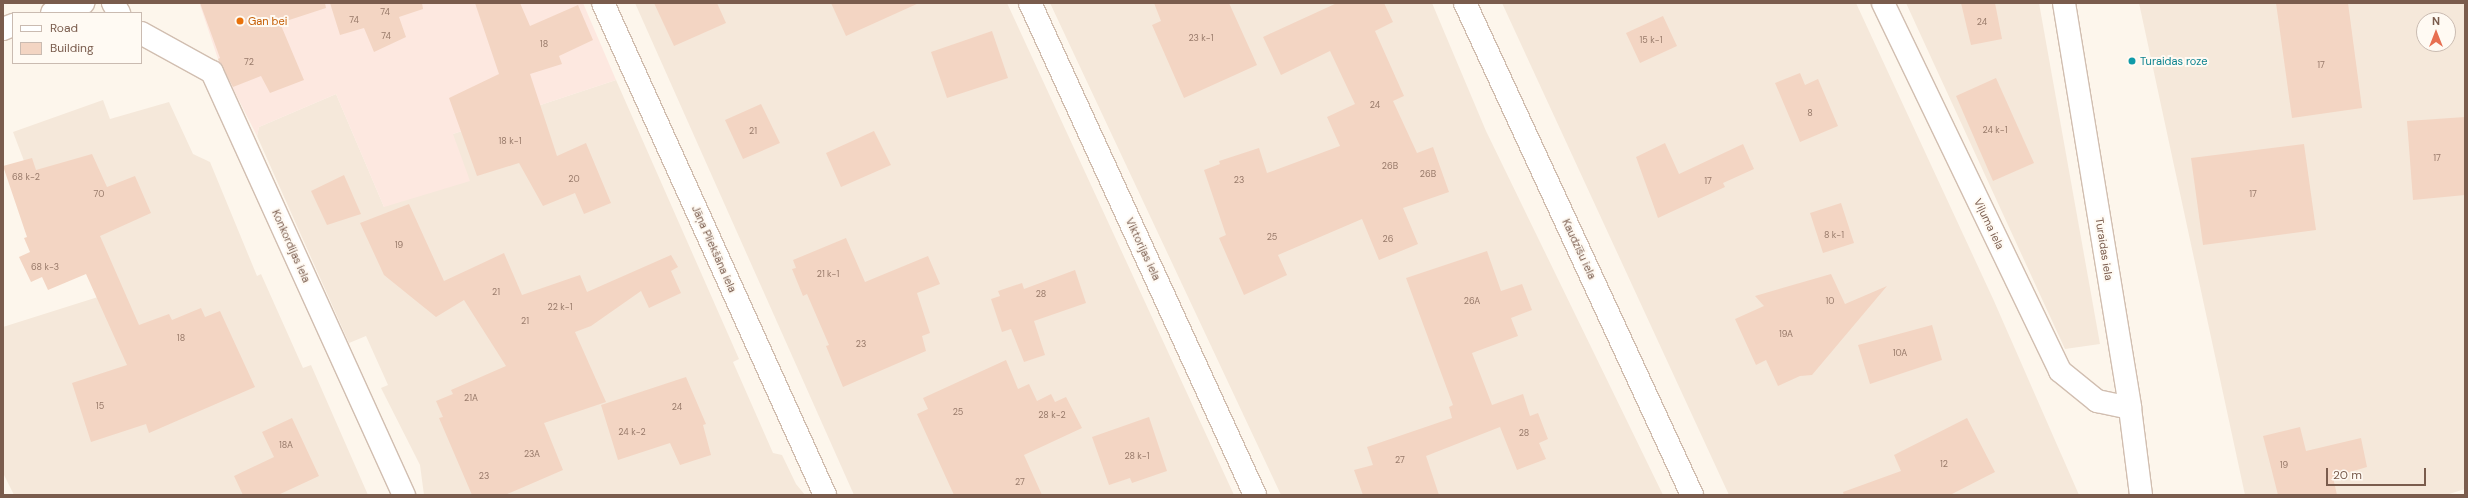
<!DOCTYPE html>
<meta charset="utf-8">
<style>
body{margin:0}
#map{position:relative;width:2468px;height:498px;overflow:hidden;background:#fdf6ec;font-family:"DM Sans",sans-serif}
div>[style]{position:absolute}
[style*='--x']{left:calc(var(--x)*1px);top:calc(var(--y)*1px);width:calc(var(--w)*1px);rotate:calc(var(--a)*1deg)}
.residential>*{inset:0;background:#f5e8da}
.commercial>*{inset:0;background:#fde8e0}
.building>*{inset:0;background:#f3d5c3}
.roads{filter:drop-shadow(1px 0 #d1beb0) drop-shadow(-1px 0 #d1beb0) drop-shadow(0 1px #d1beb0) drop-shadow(0 -1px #d1beb0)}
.pedestrian>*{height:22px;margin:-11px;padding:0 11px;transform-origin:11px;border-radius:11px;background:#fff}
.minor>*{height:22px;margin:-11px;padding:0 11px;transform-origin:11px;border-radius:11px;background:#fff}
.tertiary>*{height:22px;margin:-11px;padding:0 11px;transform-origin:11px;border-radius:11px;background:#fff}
.dots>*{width:11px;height:11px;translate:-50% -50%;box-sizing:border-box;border:2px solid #fffaf3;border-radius:50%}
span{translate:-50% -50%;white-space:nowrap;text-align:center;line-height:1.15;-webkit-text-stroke:4px #fffaf3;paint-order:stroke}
.number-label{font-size:9px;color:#987a6a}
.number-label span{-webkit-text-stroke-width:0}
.food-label{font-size:11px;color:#c56008}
.left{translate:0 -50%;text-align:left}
.culture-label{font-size:11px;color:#0d838f}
.street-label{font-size:11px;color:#7a5c4d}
.frame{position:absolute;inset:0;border:4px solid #7a5c4d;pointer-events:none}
.legend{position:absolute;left:12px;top:12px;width:130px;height:52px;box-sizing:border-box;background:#fffaf3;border:1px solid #cabbb1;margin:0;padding:5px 7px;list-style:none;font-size:12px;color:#7a5c4d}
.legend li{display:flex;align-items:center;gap:8px;height:20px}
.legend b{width:20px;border:1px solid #cabbb1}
.north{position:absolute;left:2416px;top:12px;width:40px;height:40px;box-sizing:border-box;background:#fffaf3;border:1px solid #cabbb1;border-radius:50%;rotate:0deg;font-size:11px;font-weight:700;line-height:16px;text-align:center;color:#7a5c4d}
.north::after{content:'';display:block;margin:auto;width:14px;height:18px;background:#e76f51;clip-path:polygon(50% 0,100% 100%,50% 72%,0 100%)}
.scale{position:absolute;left:2326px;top:468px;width:100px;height:18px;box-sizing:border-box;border:2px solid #7a5c4d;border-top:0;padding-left:5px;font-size:12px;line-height:14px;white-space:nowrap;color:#7a5c4d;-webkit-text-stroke:3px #fffaf3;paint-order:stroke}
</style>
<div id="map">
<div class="residential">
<i style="clip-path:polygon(635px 3px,1007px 3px,1234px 495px,854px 495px)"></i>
<i style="clip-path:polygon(1050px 3px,1432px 3px,1486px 131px,1663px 495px,1281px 495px)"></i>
<i style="clip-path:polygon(1502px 3px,1856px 3px,1994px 301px,2079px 495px,1729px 495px)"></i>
<i style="clip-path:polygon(1906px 3px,2039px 3px,2100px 344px,2065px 349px)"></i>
<i style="clip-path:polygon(evenodd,2139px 3px,2465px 3px,2465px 489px,2446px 495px,2245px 495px,2139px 3px,2424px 20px,2448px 20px,2448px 44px,2424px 44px,2424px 20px)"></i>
<i style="clip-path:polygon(616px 80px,739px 359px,733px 362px,773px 453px,782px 455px,796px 484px,805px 495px,424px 495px,420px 465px,381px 388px,388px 385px,366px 336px,349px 343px,257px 136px,259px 127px,336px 94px,384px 207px,453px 134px)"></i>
<i style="clip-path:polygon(103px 100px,110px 119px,169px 102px,193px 154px,210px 162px,257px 276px,261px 274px,303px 368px,311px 365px,368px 495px,14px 495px,3px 473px,3px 327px,98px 297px,62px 209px,24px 161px,13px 132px)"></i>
</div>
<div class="commercial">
<i style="clip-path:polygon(205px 3px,583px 3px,616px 80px,453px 134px,470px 181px,384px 207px,336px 94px,259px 127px,257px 136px,218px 59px,200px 5px)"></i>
</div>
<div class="building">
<i style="clip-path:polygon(200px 3px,325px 3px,326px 8px,280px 23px,304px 80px,270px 93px,261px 76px,233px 87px,218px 59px,220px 58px)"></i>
<i style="clip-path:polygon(330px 3px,422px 3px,423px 9px,399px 17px,406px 37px,374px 52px,364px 28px,340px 35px)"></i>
<i style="clip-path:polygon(475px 3px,520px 3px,530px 26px,578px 5px,593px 40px,559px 56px,562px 64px,530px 74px,557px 156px,586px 143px,611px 203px,584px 214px,575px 193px,543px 206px,519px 163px,477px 176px,449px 98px,499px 74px)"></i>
<i style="clip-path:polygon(654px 3px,717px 3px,726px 23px,674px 46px)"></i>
<i style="clip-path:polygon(831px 3px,919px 3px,846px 36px)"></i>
<i style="clip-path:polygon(1154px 3px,1229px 3px,1257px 65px,1184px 98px,1152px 25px,1161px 21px)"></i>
<i style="clip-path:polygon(1337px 3px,1384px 3px,1393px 22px,1375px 31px,1404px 96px,1393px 101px,1417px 153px,1433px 147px,1449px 192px,1403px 208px,1418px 244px,1379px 260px,1362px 219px,1278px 255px,1287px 275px,1244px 295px,1219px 238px,1226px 235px,1204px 170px,1220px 164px,1219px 161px,1259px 148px,1267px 173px,1340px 146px,1327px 117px,1355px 104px,1330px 51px,1281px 75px,1263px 37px)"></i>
<i style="clip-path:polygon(1961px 3px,1995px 3px,2002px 39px,1971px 45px)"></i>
<i style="clip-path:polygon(2276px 3px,2348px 3px,2362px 108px,2292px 118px)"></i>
<i style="clip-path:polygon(1663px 16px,1677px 46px,1640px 63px,1626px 33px)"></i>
<i style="clip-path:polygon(992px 31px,1008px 78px,947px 98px,931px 52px)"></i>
<i style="clip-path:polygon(1800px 73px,1805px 85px,1818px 79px,1838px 126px,1800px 142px,1775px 83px)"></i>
<i style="clip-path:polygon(1996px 78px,2034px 163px,1993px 181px,1956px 96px)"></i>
<i style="clip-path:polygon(761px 104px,780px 143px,743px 159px,725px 120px)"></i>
<i style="clip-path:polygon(2465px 117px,2465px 195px,2413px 200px,2407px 121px)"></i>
<i style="clip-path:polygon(874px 131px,891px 165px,841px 187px,826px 153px)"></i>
<i style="clip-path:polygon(1665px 143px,1679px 174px,1743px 144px,1754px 169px,1723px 183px,1725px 187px,1658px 218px,1636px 157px)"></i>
<i style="clip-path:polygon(2304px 144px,2316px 230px,2203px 245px,2191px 158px)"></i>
<i style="clip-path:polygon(92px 154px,107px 187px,135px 176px,151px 213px,100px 236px,139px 325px,169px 314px,172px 320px,201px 308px,205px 317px,220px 311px,255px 387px,149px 433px,146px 424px,91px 442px,72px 383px,127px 365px,86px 274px,48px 290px,42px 277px,31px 282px,19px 257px,30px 252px,24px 238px,27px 237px,3px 166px,32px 158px,36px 170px)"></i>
<i style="clip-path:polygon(344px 175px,361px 214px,327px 225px,311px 191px)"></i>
<i style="clip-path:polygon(1841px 203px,1854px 243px,1823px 253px,1810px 213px)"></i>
<i style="clip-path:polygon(409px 204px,444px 281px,504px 253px,522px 295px,580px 275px,587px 292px,671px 255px,678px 267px,671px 271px,681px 293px,649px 308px,641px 291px,591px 326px,575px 332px,606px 402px,544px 423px,563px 470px,505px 495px,472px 495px,439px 418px,443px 417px,436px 401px,453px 394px,451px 390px,506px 366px,464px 300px,436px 317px,384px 275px,360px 223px)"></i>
<i style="clip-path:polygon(846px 238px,865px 282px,928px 256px,940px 284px,917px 293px,930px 333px,922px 336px,926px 351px,843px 387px,826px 346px,829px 345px,807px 294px,803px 296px,792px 269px,796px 268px,793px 260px)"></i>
<i style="clip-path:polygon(1487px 251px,1501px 291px,1522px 284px,1532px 310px,1511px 318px,1518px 336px,1472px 353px,1492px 405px,1523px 394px,1530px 416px,1538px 413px,1548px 439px,1539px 443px,1546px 459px,1517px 470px,1500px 427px,1426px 456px,1439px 495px,1363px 495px,1354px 470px,1373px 465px,1367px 447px,1452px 418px,1449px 407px,1453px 405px,1406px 278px)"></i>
<i style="clip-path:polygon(1075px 270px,1086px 303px,1034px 321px,1045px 355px,1024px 362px,1011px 329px,1002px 332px,991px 299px,1000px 296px,998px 291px,1022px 283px,1024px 289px)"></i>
<i style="clip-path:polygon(1831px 274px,1845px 304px,1887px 286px,1812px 375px,1800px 376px,1778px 386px,1766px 360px,1756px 365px,1735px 319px,1764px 306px,1755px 296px)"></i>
<i style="clip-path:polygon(1932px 325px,1942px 360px,1870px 384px,1858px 345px)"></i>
<i style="clip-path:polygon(1006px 360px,1018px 389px,1029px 384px,1037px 401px,1051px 394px,1055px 402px,1066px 397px,1082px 428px,1024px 455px,1042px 495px,954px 495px,917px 414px,928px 409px,923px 398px)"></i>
<i style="clip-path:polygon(686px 377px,706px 424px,703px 425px,711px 455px,680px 465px,670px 443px,618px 460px,601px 405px)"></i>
<i style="clip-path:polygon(1149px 417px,1167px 471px,1132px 483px,1130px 478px,1109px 485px,1092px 437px)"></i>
<i style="clip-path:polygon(292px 418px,319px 476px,278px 495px,243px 495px,234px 476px,274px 457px,262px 432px)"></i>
<i style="clip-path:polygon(1967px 418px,1995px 472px,1950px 495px,1844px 495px,1843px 492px,1901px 471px,1894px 455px)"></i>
<i style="clip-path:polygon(2300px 427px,2306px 451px,2361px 438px,2367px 467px,2333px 477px,2337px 495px,2278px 495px,2263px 436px)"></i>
</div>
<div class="roads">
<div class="pedestrian">
<i style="--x:52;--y:13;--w:33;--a:-18"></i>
<i style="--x:3;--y:29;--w:11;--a:-22"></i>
</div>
<div class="minor">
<i style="--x:113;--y:3;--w:12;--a:59"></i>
<i style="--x:603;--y:3;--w:540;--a:65.71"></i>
<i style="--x:1030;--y:3;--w:541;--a:65.42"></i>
<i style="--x:1465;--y:3;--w:542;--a:65.23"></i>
<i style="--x:1883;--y:3;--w:408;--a:64.3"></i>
<i style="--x:2060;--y:371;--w:48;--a:39"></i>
<i style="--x:2097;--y:401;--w:34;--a:12"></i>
<i style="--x:141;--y:33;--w:81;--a:28.8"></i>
<i style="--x:212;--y:72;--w:465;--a:65.6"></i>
</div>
<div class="tertiary">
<i style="--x:2064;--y:3;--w:410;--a:80.7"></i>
<i style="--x:2130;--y:408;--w:88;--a:82.8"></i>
</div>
</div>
<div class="dots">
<i style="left:240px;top:21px;background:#e8710a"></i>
<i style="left:2132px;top:61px;background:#0f9aa8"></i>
</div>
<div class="number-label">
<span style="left:385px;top:12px">74</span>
<span style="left:354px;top:20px">74</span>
<span style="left:1982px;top:22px">24</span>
<span style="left:386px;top:36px">74</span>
<span style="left:1201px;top:38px">23 k-1</span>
<span style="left:1651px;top:40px">15 k-1</span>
<span style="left:544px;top:44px">18</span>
<span style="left:249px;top:62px">72</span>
<span style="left:2321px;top:65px">17</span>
<span style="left:1375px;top:105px">24</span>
<span style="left:1810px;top:113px">8</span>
<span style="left:1995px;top:130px">24 k-1</span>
<span style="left:753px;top:131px">21</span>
<span style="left:510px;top:141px">18 k-1</span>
<span style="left:2437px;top:158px">17</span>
<span style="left:1390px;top:166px">26B</span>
<span style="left:1428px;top:174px">26B</span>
<span style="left:26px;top:177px">68 k-2</span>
<span style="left:574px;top:179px">20</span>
<span style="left:1239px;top:180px">23</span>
<span style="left:1708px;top:181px">17</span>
<span style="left:99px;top:194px">70</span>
<span style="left:2253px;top:194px">17</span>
<span style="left:1834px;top:235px">8 k-1</span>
<span style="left:1272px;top:237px">25</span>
<span style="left:1388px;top:239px">26</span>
<span style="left:399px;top:245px">19</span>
<span style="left:45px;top:267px">68 k-3</span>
<span style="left:828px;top:274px">21 k-1</span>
<span style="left:496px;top:292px">21</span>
<span style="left:1041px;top:294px">28</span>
<span style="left:1472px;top:301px">26A</span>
<span style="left:1830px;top:301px">10</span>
<span style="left:560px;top:307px">22 k-1</span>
<span style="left:525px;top:321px">21</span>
<span style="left:1786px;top:334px">19A</span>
<span style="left:181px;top:338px">18</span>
<span style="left:861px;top:344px">23</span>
<span style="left:1900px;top:353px">10A</span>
<span style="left:471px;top:398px">21A</span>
<span style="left:100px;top:406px">15</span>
<span style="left:677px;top:407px">24</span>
<span style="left:958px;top:412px">25</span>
<span style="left:1052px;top:415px">28 k-2</span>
<span style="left:632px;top:432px">24 k-2</span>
<span style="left:1524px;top:433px">28</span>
<span style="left:286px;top:445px">18A</span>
<span style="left:532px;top:454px">23A</span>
<span style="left:1137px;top:456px">28 k-1</span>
<span style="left:1400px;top:460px">27</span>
<span style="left:1944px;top:464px">12</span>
<span style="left:2284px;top:465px">19</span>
<span style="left:484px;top:476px">23</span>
<span style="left:1020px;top:482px">27</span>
</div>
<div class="food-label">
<span class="left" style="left:248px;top:21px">Gan bei</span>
</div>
<div class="culture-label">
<span class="left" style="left:2140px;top:61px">Turaidas roze</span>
</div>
<div class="street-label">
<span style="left:1989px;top:224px;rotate:64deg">Viļuma iela</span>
<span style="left:291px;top:246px;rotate:66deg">Konkordijas iela</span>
<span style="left:714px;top:249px;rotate:66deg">Jāņa Pliekšāna iela</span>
<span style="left:1143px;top:249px;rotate:65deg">Viktorijas iela</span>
<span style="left:1579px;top:249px;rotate:65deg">Kaudzīšu iela</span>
<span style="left:2104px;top:249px;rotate:81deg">Turaidas iela</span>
</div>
<div class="frame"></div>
<ul class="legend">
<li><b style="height:5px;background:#fff"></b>Road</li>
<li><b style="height:11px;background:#f3d5c3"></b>Building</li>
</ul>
<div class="north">N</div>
<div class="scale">20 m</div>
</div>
